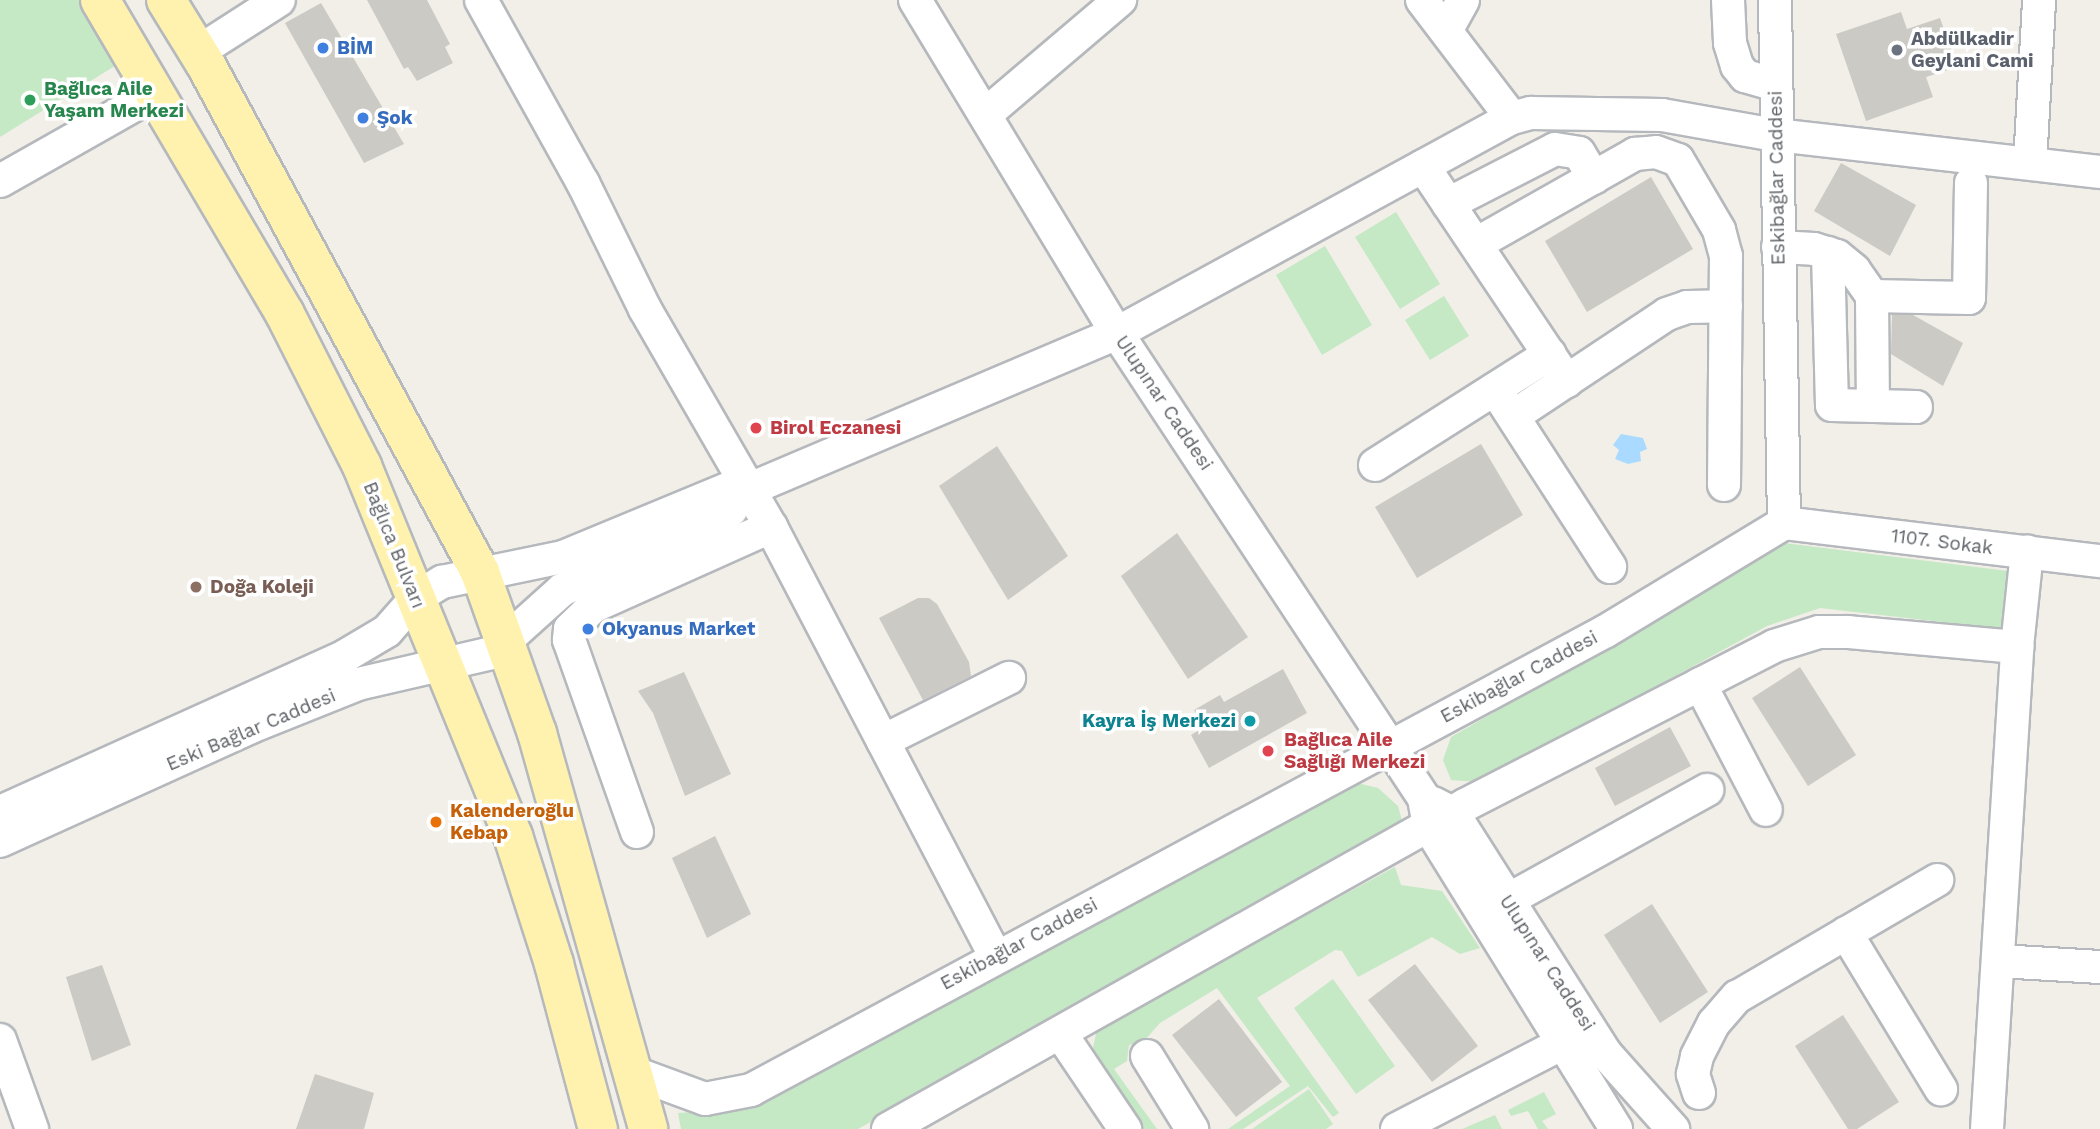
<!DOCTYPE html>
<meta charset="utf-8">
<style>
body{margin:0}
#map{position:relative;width:2100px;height:1129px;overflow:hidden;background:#f1efe8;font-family:"Work Sans",sans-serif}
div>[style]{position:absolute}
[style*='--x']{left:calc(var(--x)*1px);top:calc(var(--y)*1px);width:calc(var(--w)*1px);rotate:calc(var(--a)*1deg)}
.green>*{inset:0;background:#c5e8c5}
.water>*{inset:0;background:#aadaff}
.building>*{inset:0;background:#cccac5}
.roads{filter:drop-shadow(2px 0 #b5b8bc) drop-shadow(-2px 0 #b5b8bc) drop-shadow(0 2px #b5b8bc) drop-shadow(0 -2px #b5b8bc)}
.minor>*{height:32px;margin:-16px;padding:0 16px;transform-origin:16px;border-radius:16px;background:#fff}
.major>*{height:38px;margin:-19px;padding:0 19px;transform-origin:19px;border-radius:19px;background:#fff2af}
.dots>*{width:19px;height:19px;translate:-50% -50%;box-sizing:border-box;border:4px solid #fff;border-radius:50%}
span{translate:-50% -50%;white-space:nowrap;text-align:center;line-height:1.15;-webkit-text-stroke:7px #fff;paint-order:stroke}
.worship-label{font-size:19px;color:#5b616d;font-weight:700}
.left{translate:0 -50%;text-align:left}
.shop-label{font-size:19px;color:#366cbe;font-weight:700}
.leisure-label{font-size:19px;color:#27864d;font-weight:700}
.street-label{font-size:19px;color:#5f6368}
.health-label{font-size:19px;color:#be3a42;font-weight:700}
.education-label{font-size:19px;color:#785e54;font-weight:700}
.culture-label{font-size:19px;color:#0d838f;font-weight:700}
.right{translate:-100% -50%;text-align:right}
.food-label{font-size:19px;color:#c56008;font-weight:700}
</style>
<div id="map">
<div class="green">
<i style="clip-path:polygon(0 0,79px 0,118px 64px,0 137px)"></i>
<i style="clip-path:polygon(1396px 212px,1440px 284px,1400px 309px,1355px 237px)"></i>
<i style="clip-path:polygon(1325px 246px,1372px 325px,1322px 355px,1276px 275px)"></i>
<i style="clip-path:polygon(1444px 296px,1469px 336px,1430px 360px,1405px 320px)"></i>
<i style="clip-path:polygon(1776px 542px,2008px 571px,2003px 629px,1820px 608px,1767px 626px,1480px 782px,1451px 780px,1443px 760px,1451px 737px,1722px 582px)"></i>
<i style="clip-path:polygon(1353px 782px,1378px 788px,1398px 806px,1402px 821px,1390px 833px,858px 1129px,681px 1129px,678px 1113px,741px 1109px)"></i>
<i style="clip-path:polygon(1395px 867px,1401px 885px,1442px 891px,1480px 948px,1460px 954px,1432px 937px,1358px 977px,1342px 951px,1335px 950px,1257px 998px,1339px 1113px,1333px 1117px,1308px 1086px,1243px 1129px,1228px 1129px,1290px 1086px,1217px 988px,1160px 1023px,1144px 1041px,1129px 1045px,1127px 1061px,1114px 1069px,1157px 1129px,1144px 1129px,1091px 1057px,1097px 1029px)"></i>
<i style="clip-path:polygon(1333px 979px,1395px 1066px,1356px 1094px,1294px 1008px)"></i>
<i style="clip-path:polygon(1309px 1089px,1333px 1124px,1326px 1129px,1252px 1129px)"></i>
<i style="clip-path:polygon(1544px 1092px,1556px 1114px,1542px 1121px,1548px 1129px,1538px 1129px,1528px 1111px,1511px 1116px,1508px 1110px)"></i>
<i style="clip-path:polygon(1495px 1115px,1502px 1129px,1462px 1129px)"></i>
</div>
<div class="water">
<i style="clip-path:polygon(1621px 434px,1643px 438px,1647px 449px,1640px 452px,1641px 461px,1628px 464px,1615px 459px,1619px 450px,1613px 445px)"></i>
</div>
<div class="building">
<i style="clip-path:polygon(367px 0,427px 0,450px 44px,445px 47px,453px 63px,417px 81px,408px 67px,404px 69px)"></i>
<i style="clip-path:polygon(321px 3px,404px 144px,364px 163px,285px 23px)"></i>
<i style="clip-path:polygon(1901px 12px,1907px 29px,1940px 18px,1957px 67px,1926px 77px,1933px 97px,1866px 121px,1836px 34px)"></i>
<i style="clip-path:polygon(1841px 163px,1916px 205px,1890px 256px,1814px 211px)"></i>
<i style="clip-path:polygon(1651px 177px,1693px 249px,1587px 312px,1545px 241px)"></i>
<i style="clip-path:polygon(1892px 315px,1913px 315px,1963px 343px,1943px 386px,1891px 354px)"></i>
<i style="clip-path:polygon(1481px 444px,1523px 515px,1417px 578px,1375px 507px)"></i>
<i style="clip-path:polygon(997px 446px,1068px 556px,1008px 600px,939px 486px)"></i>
<i style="clip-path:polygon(1177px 533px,1248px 637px,1188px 679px,1121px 576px)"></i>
<i style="clip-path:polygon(918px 598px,929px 598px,937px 604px,969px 662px,971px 676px,923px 700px,879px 618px)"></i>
<i style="clip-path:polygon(1800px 667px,1856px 755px,1808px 786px,1752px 698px)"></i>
<i style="clip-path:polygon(1283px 669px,1307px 713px,1209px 768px,1191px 735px,1204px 727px,1194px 710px,1220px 695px,1224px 702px)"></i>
<i style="clip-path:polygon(684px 672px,731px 774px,685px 796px,653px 713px,638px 691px)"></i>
<i style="clip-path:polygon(1670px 727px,1691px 766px,1615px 806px,1595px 768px)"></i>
<i style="clip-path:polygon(715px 836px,751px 914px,707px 938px,672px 858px)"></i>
<i style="clip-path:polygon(1652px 904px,1708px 992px,1660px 1023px,1604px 935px)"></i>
<i style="clip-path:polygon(1415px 964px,1478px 1046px,1432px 1082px,1368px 1000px)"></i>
<i style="clip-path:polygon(102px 965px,131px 1045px,92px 1061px,66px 977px)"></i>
<i style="clip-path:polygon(1219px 999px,1282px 1082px,1236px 1117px,1172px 1035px)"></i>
<i style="clip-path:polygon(1843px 1015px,1899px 1102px,1857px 1129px,1848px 1129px,1795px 1046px)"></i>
<i style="clip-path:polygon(315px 1074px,374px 1093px,364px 1129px,296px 1129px)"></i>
</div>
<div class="roads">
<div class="minor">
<i style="--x:481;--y:0;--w:210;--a:60.9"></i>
<i style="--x:583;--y:183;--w:140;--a:63.8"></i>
<i style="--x:645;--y:309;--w:252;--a:60"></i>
<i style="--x:771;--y:527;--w:484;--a:62.4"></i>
<i style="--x:915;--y:0;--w:389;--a:58.8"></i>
<i style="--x:1117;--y:333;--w:557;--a:56.57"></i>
<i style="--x:1424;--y:798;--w:29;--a:80"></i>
<i style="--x:1429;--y:827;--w:355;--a:58.2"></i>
<i style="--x:1422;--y:0;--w:148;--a:52.7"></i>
<i style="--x:1728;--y:0;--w:43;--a:87.3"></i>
<i style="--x:1730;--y:43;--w:24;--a:73"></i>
<i style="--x:1737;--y:66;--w:13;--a:51"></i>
<i style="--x:1745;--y:76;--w:32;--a:16"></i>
<i style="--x:1446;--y:31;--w:35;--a:-61"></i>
<i style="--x:198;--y:52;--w:96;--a:-32.7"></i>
<i style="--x:987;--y:113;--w:175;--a:-40.4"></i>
<i style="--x:2030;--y:163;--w:163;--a:-86.8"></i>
<i style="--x:1423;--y:166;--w:259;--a:56.2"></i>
<i style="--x:0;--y:181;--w:180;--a:-29.5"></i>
<i style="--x:1448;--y:204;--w:120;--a:-27.2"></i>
<i style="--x:1555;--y:149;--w:24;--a:9"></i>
<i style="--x:1579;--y:153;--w:29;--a:59"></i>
<i style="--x:1476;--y:244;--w:183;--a:-29.5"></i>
<i style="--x:1635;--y:154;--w:21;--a:-5"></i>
<i style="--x:1656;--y:152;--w:23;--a:20"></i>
<i style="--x:1678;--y:160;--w:81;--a:59.6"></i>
<i style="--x:1719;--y:230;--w:27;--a:75"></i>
<i style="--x:1726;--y:256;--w:229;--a:90.5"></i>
<i style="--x:1778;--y:247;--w:36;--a:3"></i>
<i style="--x:1814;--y:249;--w:24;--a:17"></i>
<i style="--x:1837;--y:256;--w:22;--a:39"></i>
<i style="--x:1854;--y:270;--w:32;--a:55"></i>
<i style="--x:1872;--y:296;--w:97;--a:1.2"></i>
<i style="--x:1969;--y:298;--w:115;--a:-89"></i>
<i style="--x:1828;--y:253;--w:152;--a:88.5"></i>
<i style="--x:1832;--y:405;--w:84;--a:1.4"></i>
<i style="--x:1872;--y:296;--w:110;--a:89.5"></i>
<i style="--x:1495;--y:389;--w:212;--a:57.1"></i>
<i style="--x:1515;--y:415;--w:182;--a:-33.6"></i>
<i style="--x:1667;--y:314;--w:21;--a:-19"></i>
<i style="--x:1687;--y:307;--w:39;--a:-1"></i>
<i style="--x:1375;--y:465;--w:207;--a:-32.4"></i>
<i style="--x:1784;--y:523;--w:318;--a:6.9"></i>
<i style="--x:1700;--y:684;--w:142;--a:62.4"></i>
<i style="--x:883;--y:741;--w:141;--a:-26.6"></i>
<i style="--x:1433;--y:803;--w:22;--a:27"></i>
<i style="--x:1453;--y:813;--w:285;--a:57.6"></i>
<i style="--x:1606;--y:1054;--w:101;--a:48.2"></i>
<i style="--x:0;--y:812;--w:379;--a:-24.3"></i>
<i style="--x:345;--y:656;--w:49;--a:-30.8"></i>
<i style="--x:387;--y:631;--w:44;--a:-48.7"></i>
<i style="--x:416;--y:598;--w:31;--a:-32"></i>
<i style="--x:442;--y:582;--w:124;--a:-11.7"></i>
<i style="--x:563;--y:557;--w:183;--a:-22.5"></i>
<i style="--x:732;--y:487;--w:18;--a:6"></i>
<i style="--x:750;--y:489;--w:399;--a:-23"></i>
<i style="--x:1117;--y:333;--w:450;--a:-28.6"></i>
<i style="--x:1512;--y:118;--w:20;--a:-15"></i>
<i style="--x:1531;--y:113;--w:131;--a:0.9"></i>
<i style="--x:1662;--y:115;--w:116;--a:10"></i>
<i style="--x:1776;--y:135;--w:326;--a:6.5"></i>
<i style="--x:637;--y:832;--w:204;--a:-109.5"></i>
<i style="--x:569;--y:640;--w:11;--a:-85"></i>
<i style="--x:570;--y:629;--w:33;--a:-44"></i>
<i style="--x:594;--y:606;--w:194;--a:-24.1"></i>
<i style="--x:0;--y:841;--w:276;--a:-24.4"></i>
<i style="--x:251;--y:727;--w:115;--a:-21.9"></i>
<i style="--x:358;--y:684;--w:138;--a:-13"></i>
<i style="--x:492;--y:653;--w:94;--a:-42"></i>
<i style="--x:562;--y:590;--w:187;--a:-25.3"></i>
<i style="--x:1506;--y:901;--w:230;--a:-28.9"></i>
<i style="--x:1846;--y:933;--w:183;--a:58.7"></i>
<i style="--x:1999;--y:961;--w:101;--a:3.4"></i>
<i style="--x:1061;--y:1034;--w:115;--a:56"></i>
<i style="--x:0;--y:1040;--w:95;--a:70.2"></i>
<i style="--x:1147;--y:1056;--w:86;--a:58.3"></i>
<i style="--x:632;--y:1072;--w:78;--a:20.3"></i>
<i style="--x:705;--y:1099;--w:47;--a:-11.1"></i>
<i style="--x:751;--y:1090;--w:970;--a:-28.23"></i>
<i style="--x:1606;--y:631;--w:208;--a:-31.2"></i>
<i style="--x:1784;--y:523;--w:523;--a:-90.99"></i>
<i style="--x:1699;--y:1093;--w:20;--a:-108"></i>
<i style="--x:1693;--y:1074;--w:18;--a:-77"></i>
<i style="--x:1697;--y:1056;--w:37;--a:-63"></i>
<i style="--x:1714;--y:1023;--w:35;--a:-49"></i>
<i style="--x:1737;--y:997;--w:232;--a:-30.3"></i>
<i style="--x:888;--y:1129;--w:662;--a:-29.32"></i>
<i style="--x:1465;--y:805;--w:348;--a:-27.2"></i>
<i style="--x:1774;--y:646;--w:47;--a:-17.3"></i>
<i style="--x:1819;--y:632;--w:29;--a:0"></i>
<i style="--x:1848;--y:632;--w:170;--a:5.1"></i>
<i style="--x:1397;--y:1129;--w:187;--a:-27.4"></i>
<i style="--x:1987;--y:1129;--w:483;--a:-86.4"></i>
<i style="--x:2017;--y:647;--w:96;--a:-84"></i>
</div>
<div class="major">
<i style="--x:100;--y:0;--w:364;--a:59.5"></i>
<i style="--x:285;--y:314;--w:170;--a:63.1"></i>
<i style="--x:362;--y:466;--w:400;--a:67.8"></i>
<i style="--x:513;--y:836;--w:134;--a:72.2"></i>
<i style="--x:554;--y:964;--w:171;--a:75.1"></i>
<i style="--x:166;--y:0;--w:76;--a:58.4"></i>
<i style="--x:206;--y:65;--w:576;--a:61.61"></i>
<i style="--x:480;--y:572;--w:171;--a:70.5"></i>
<i style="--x:537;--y:733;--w:411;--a:74.3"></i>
</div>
</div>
<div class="dots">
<i style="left:323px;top:48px;background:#3f7fe0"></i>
<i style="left:1897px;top:50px;background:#6b7280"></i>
<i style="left:30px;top:100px;background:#2e9e5b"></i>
<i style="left:363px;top:118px;background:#3f7fe0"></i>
<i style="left:756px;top:428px;background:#e0444e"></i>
<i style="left:196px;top:587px;background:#8d6e63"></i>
<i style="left:588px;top:629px;background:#3f7fe0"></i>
<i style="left:1250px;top:721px;background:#0f9aa8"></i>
<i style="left:1268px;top:751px;background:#e0444e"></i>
<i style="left:436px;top:822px;background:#e8710a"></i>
</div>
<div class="worship-label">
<span class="left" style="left:1911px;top:50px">Abdülkadir<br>Geylani Cami</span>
</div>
<div class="shop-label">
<span class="left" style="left:337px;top:48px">BİM</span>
<span class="left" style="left:377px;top:118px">Şok</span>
<span class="left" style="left:602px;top:629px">Okyanus Market</span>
</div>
<div class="leisure-label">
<span class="left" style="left:44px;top:100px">Bağlıca Aile<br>Yaşam Merkezi</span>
</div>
<div class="street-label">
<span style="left:1777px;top:178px;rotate:-91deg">Eskibağlar Caddesi</span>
<span style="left:1164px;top:403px;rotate:56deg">Ulupınar Caddesi</span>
<span style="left:1942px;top:542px;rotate:7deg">1107. Sokak</span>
<span style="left:394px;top:545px;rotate:68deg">Bağlıca Bulvarı</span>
<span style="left:1519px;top:677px;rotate:-28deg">Eskibağlar Caddesi</span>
<span style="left:251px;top:730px;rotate:-23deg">Eski Bağlar Caddesi</span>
<span style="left:1019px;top:944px;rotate:-28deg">Eskibağlar Caddesi</span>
<span style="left:1547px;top:963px;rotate:57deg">Ulupınar Caddesi</span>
</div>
<div class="health-label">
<span class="left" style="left:770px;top:428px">Birol Eczanesi</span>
<span class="left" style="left:1284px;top:751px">Bağlıca Aile<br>Sağlığı Merkezi</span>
</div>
<div class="education-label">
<span class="left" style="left:210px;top:587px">Doğa Koleji</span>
</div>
<div class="culture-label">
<span class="right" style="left:1236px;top:721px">Kayra İş Merkezi</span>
</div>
<div class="food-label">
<span class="left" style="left:450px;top:822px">Kalenderoğlu<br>Kebap</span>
</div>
</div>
